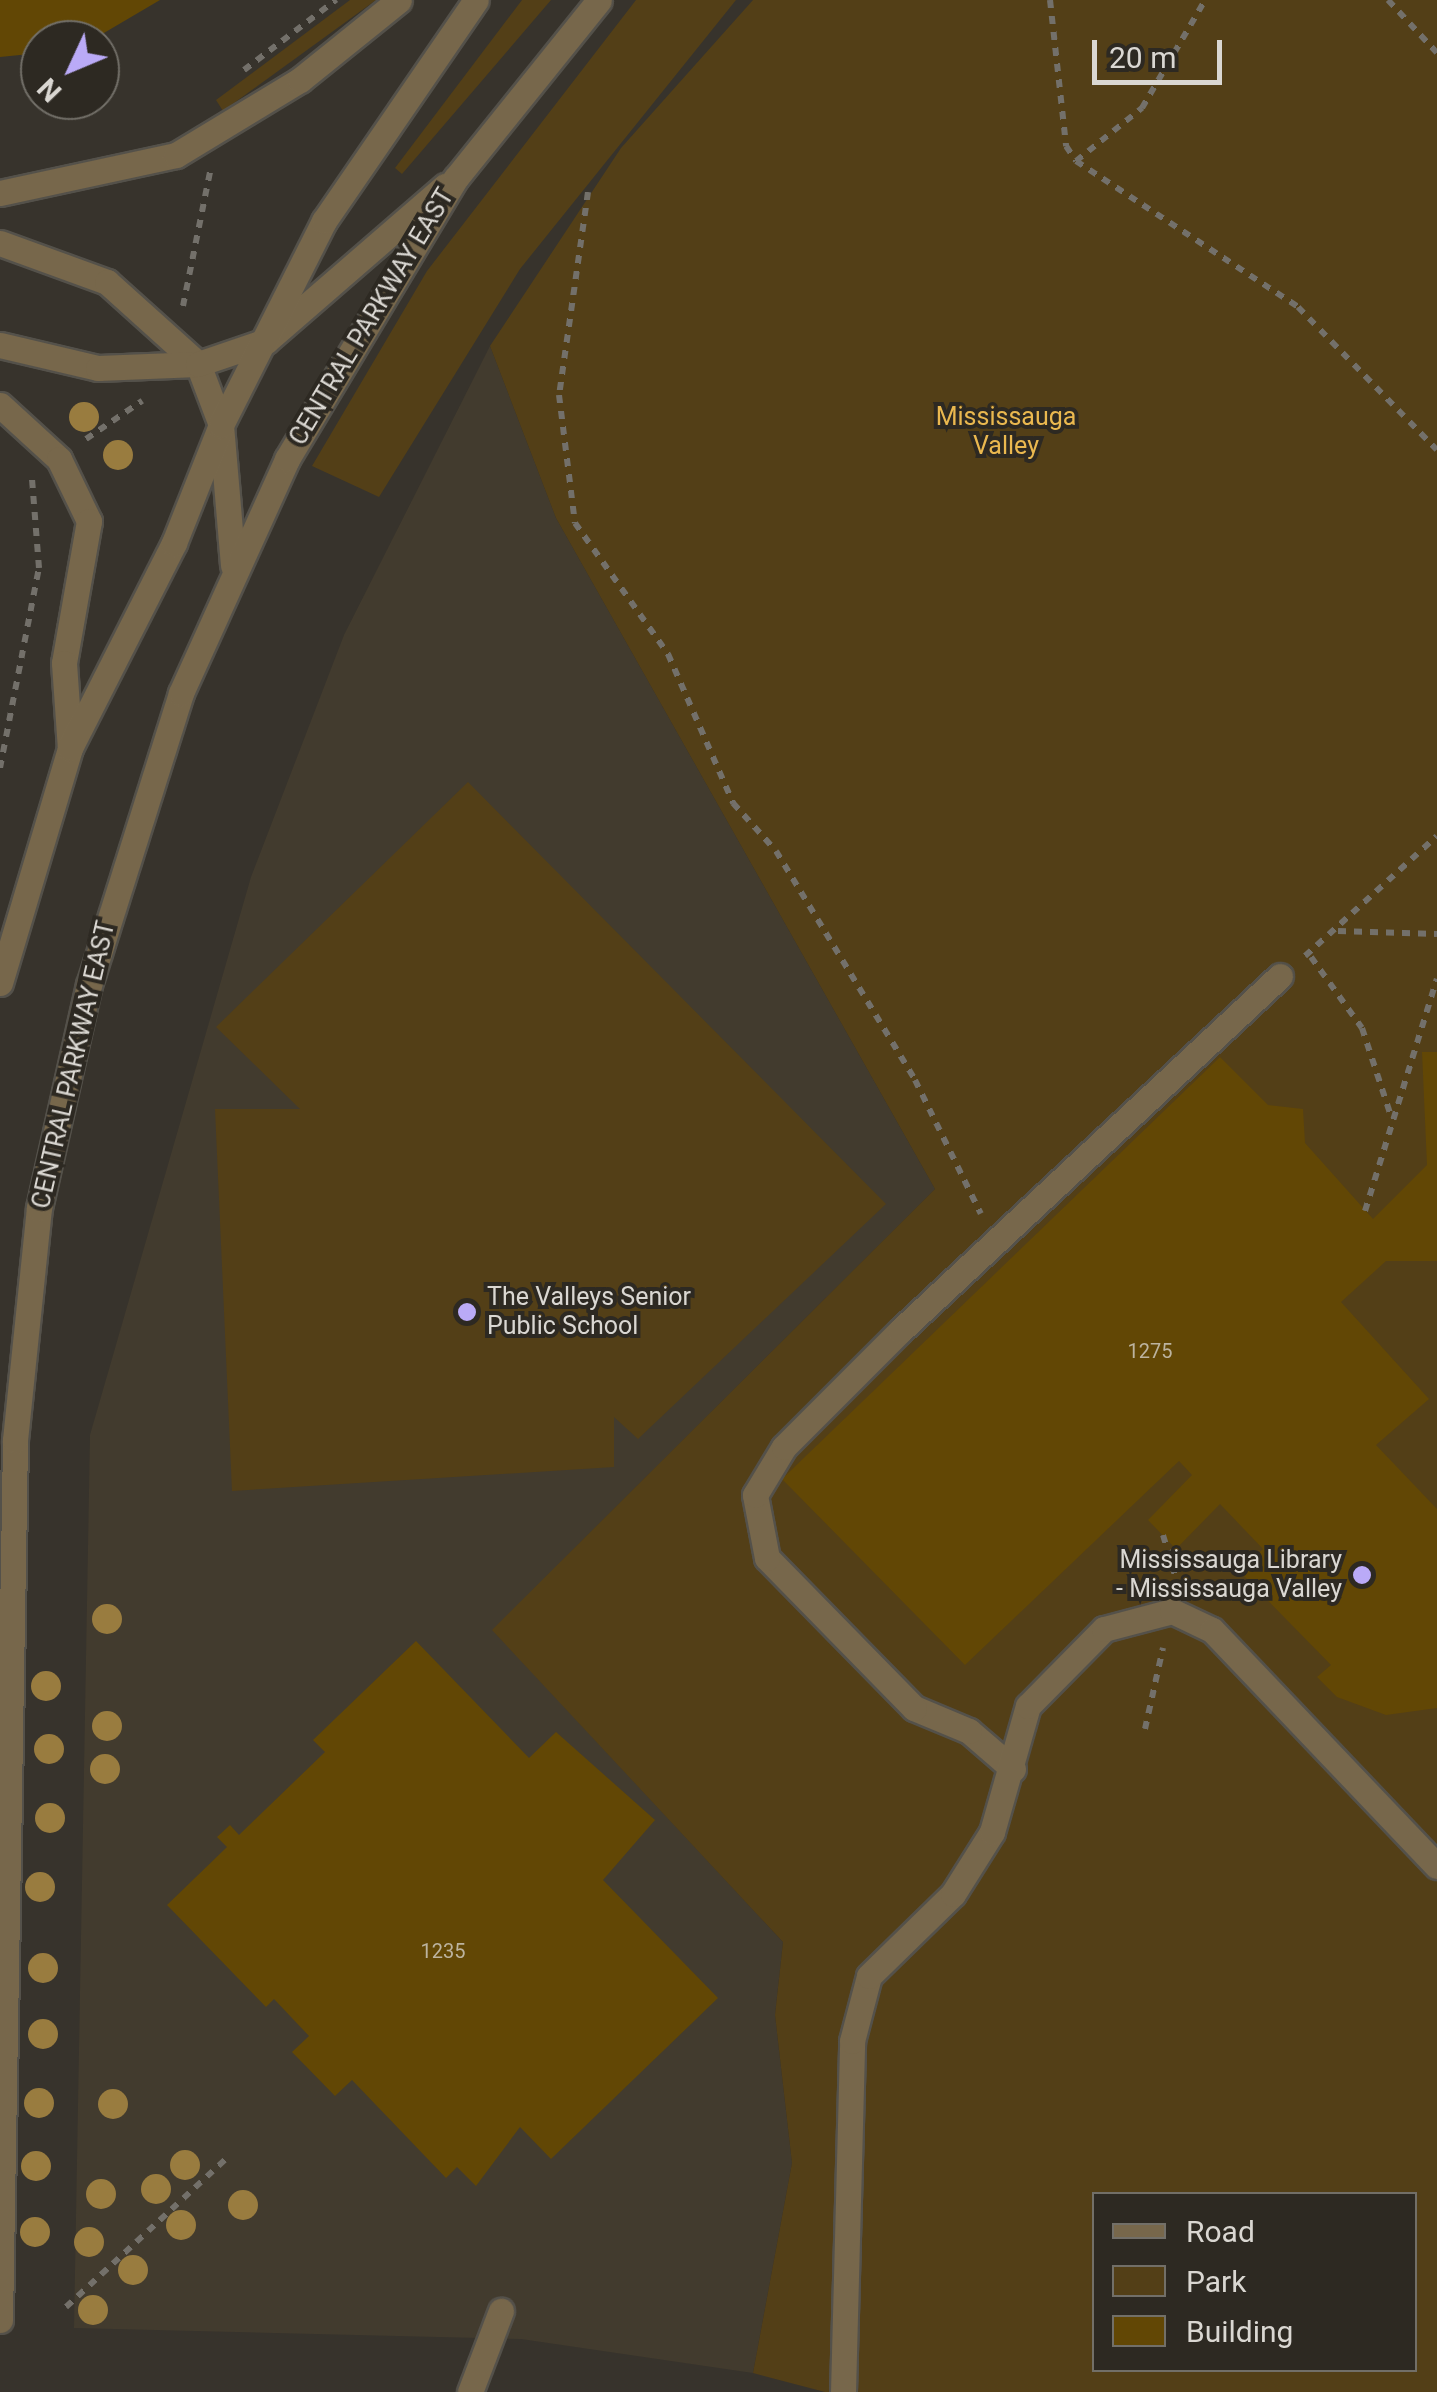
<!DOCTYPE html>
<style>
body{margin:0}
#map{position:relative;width:1437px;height:2392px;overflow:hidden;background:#37332c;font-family:Roboto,sans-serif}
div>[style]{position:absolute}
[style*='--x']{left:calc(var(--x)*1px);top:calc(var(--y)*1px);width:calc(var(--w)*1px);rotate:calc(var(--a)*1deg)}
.built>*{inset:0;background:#423b2e}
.green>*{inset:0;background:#533f17}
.building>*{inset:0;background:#624705}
.path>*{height:6px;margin-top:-3px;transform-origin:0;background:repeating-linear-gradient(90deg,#73706a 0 8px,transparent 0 16px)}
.roads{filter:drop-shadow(2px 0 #54514a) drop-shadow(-2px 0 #54514a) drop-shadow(0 2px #54514a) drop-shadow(0 -2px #54514a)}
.minor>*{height:25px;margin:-12.5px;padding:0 12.5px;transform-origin:12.5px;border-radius:12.5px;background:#77674b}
.trees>*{width:30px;height:30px;margin:-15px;border-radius:50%;background:#997c3f}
.dots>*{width:28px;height:28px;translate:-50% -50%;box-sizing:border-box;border:5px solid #2d2922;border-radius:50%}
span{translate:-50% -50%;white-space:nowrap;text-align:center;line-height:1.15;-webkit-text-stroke:8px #2d2922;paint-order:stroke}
.number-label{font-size:20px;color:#bcb39f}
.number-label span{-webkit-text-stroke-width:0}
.street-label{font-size:25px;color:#dad7d2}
.park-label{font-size:25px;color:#eab84f}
.poi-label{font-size:25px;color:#dad7d2}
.left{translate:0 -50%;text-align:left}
.right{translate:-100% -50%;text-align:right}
.legend{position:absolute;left:1092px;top:2192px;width:325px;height:180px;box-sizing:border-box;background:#2d2922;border:2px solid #726f68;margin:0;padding:12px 18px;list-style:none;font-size:30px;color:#dad7d2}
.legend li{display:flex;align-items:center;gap:20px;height:50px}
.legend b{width:50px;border:2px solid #726f68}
.north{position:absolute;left:20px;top:20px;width:100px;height:100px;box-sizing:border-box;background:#2d2922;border:2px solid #726f68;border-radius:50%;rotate:226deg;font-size:28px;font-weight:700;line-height:40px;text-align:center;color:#dad7d2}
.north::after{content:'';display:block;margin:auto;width:35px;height:45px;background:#baaaf7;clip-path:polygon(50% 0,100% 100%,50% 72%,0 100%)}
.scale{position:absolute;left:1092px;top:40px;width:130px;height:45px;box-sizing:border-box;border:5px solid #dad7d2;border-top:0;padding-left:12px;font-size:30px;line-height:35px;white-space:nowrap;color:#dad7d2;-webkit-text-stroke:8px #2d2922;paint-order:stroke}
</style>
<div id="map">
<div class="built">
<i style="clip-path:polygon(490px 346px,556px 518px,935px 1189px,493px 1630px,783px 1942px,775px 2015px,792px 2163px,753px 2373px,521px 2339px,74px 2328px,90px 1435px,251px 877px,344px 635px)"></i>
</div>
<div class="green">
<i style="clip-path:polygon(350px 0,376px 0,223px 111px,216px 100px)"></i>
<i style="clip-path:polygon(522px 0,551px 0,402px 174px,395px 168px)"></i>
<i style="clip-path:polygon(636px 0,736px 0,520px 269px,379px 497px,312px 466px,427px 271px)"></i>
<i style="clip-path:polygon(evenodd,753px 0,1437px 0,1437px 2392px,825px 2392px,753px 2373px,792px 2163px,775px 2015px,783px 1942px,492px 1630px,935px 1189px,556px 518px,490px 346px,621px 148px,753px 0,1094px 2194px,1414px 2194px,1414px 2370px,1094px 2370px,1094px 2194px)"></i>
<i style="clip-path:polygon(468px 782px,886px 1204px,638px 1439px,614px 1417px,614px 1467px,232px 1491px,215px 1109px,300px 1109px,216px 1027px)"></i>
</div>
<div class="building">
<i style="clip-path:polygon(0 0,160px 0,92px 40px,40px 40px,40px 53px,0 57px)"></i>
<i style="clip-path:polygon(1422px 1052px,1437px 1052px,1437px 1261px,1386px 1261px,1341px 1302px,1429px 1399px,1376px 1445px,1437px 1509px,1437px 1708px,1386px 1715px,1337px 1697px,1317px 1677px,1331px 1665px,1239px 1571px,1263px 1549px,1220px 1504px,1176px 1549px,1148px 1520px,1192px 1475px,1179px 1461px,965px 1665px,782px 1479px,1220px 1057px,1268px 1105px,1303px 1109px,1305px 1143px,1373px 1219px,1427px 1165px)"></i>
<i style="clip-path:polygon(416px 1641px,529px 1758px,556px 1732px,655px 1820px,603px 1880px,718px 1998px,551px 2159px,520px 2127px,476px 2186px,457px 2167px,446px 2178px,352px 2080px,335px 2096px,292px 2052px,309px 2036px,274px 1999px,266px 2007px,167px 1905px,227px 1847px,217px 1837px,230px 1825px,239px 1835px,325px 1752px,313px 1740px)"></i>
</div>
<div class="path">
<i style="--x:1050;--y:0;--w:147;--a:83.7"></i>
<i style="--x:1066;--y:146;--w:18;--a:56"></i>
<i style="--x:1076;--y:161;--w:266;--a:33.3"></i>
<i style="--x:1298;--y:307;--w:199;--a:45.8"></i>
<i style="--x:1388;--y:0;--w:72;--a:47.2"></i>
<i style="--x:244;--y:70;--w:116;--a:-37.3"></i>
<i style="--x:1076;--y:161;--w:85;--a:-38.8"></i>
<i style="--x:1142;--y:108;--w:125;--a:-59.7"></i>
<i style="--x:588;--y:192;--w:205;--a:98.1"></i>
<i style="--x:559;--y:395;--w:129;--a:82.9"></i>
<i style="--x:575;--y:523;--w:161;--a:54.6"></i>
<i style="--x:668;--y:654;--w:163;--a:66.4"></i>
<i style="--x:733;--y:803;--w:64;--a:48.1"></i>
<i style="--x:776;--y:851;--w:268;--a:58.7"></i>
<i style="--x:915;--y:1080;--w:149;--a:63.8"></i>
<i style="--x:183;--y:306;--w:137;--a:-78.6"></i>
<i style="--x:86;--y:439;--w:68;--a:-34.2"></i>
<i style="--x:0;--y:768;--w:204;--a:-79"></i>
<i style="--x:39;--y:568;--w:89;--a:-94.5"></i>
<i style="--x:1338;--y:931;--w:99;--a:1.7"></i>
<i style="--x:1305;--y:956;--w:178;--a:-42.3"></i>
<i style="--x:1311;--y:957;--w:87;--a:54.3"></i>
<i style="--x:1362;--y:1028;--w:89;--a:71.8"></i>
<i style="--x:1365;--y:1211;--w:243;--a:-72.8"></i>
<i style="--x:1163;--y:1535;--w:49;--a:73.4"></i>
<i style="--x:1145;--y:1729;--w:83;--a:-77.5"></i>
<i style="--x:66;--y:2307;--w:222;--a:-42.8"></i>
</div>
<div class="roads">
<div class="minor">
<i style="--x:0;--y:193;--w:180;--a:-12.2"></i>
<i style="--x:176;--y:155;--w:145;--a:-31.2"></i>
<i style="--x:300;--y:80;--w:127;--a:-38.9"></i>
<i style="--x:0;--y:243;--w:114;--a:20"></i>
<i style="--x:107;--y:282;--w:122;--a:42"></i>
<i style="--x:198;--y:364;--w:65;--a:69.3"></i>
<i style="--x:221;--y:425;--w:141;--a:85.1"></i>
<i style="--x:0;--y:345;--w:101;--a:13.2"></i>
<i style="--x:98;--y:368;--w:100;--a:-2.3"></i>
<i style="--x:198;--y:364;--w:72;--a:-18.7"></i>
<i style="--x:266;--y:341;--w:237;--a:-40.9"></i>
<i style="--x:0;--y:405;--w:80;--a:42.5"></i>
<i style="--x:59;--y:459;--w:69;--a:64.2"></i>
<i style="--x:89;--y:521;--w:144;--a:100"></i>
<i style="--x:64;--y:663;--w:85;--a:86"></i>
<i style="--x:0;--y:983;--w:245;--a:-73.4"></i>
<i style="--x:70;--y:748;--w:230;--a:-63.1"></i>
<i style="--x:174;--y:543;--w:127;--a:-68.3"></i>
<i style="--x:221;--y:425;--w:229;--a:-63.2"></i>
<i style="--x:324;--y:221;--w:268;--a:-55.5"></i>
<i style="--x:1013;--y:1769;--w:58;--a:-139.2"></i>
<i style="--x:969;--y:1731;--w:60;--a:-157.3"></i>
<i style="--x:914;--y:1708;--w:210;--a:-134.4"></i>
<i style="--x:767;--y:1558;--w:64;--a:-100.8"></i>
<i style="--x:755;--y:1495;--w:56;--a:-58.9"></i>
<i style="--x:784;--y:1447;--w:164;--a:-45"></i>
<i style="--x:900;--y:1331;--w:520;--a:-43.05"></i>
<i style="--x:0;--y:2320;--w:880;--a:-89.02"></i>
<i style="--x:15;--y:1440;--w:233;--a:-84.1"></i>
<i style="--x:39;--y:1208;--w:229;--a:-77.4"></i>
<i style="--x:89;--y:985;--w:306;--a:-72.5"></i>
<i style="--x:181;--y:693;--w:257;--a:-65.6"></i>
<i style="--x:287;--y:459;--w:328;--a:-59"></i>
<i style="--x:456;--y:178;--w:228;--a:-51.2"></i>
<i style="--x:470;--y:2392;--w:87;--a:-69.1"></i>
<i style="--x:843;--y:2392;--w:351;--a:-88.5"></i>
<i style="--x:852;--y:2041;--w:67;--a:-75.3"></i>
<i style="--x:869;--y:1976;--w:117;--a:-44.3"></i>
<i style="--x:953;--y:1894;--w:73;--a:-57.8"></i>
<i style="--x:992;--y:1832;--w:131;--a:-74.1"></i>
<i style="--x:1028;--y:1706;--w:108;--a:-45.4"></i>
<i style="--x:1104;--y:1629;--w:70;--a:-14.8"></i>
<i style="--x:1172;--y:1611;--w:44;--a:25.4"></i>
<i style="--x:1212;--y:1630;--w:326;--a:46.4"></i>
</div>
</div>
<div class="trees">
<i style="left:84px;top:417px"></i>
<i style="left:118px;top:455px"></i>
<i style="left:107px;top:1619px"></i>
<i style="left:46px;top:1686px"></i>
<i style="left:107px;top:1726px"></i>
<i style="left:49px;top:1749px"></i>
<i style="left:105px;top:1769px"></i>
<i style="left:50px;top:1818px"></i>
<i style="left:40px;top:1887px"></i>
<i style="left:43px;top:1968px"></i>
<i style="left:43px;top:2034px"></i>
<i style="left:39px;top:2103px"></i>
<i style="left:113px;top:2104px"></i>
<i style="left:185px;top:2165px"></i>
<i style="left:36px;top:2166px"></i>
<i style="left:156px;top:2189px"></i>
<i style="left:101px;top:2194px"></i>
<i style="left:243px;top:2205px"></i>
<i style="left:181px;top:2225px"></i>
<i style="left:35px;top:2232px"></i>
<i style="left:89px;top:2242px"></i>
<i style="left:133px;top:2270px"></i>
<i style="left:93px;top:2310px"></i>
</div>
<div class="dots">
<i style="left:467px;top:1312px;background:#baaaf7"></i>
<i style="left:1362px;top:1575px;background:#baaaf7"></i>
</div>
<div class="number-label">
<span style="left:1150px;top:1351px">1275</span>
<span style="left:443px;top:1951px">1235</span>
</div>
<div class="street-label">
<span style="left:372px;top:317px;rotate:-59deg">CENTRAL PARKWAY EAST</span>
<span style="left:74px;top:1065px;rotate:-77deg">CENTRAL PARKWAY EAST</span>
</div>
<div class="park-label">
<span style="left:1006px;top:432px">Mississauga<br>Valley</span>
</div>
<div class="poi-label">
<span class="left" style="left:487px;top:1312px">The Valleys Senior<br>Public School</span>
<span class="right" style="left:1342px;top:1575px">Mississauga Library<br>- Mississauga Valley</span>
</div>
<ul class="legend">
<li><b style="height:12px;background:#77674b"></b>Road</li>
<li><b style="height:28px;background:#533f17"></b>Park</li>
<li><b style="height:28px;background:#624705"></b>Building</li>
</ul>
<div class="north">N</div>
<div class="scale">20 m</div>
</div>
